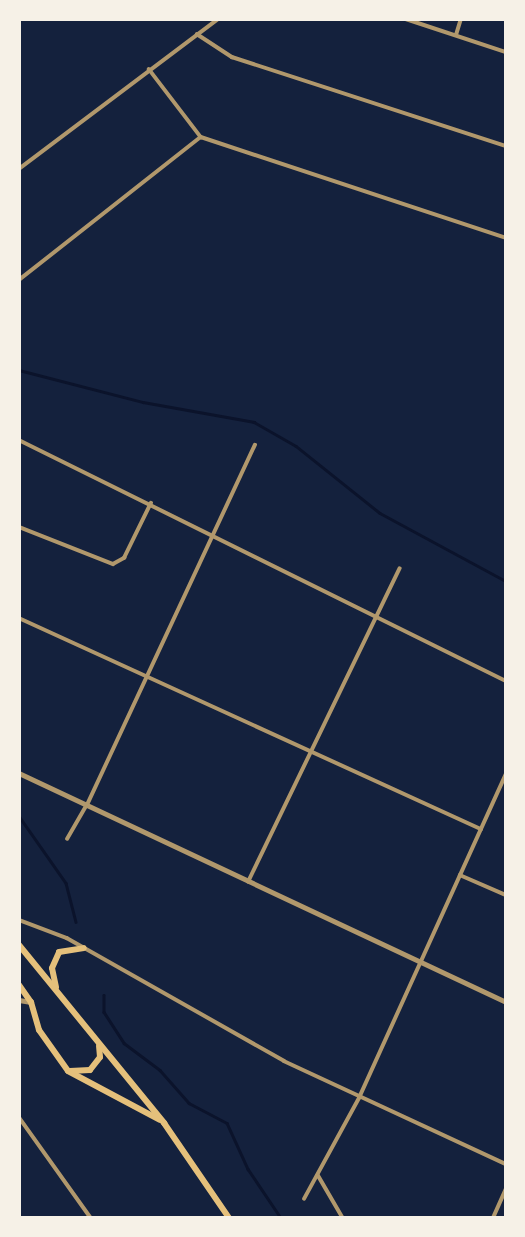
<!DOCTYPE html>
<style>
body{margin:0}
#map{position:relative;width:525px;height:1237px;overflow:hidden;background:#14213d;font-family:Mulish,sans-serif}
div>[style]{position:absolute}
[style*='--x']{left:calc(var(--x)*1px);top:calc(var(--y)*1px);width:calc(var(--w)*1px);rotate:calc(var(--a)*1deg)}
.stream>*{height:2.5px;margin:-1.25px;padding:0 1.25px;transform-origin:1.25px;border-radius:1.25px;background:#0b132b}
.minor>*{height:3.5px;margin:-1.75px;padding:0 1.75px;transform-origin:1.75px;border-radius:1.75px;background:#b1986c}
.tertiary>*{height:4.5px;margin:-2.25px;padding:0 2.25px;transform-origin:2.25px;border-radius:2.25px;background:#b1986c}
.primary>*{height:6px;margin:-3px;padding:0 3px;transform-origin:3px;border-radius:3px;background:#e5c07b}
span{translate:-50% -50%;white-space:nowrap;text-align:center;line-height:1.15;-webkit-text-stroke:5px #f6f1e7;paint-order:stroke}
.frame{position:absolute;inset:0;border:21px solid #f6f1e7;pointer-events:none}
</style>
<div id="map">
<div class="stream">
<i style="--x:19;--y:370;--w:128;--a:14.5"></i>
<i style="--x:143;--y:402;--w:113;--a:10.2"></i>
<i style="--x:254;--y:422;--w:48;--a:29.7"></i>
<i style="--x:296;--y:446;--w:107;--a:38.6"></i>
<i style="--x:380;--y:513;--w:143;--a:28.4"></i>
<i style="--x:19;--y:816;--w:82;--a:55"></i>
<i style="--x:66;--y:883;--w:40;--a:75.6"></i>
<i style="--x:104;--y:995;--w:17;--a:90"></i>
<i style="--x:104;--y:1012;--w:37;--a:57"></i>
<i style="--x:124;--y:1043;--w:45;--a:36.9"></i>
<i style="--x:160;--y:1070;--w:44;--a:48.7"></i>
<i style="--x:189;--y:1103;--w:43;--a:27.8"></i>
<i style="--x:227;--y:1123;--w:51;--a:65.5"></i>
<i style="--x:248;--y:1169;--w:59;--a:56"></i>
</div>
<div class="minor">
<i style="--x:406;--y:19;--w:105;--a:18.3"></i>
<i style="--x:197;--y:34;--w:42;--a:33.3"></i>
<i style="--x:232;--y:57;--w:288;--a:18"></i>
<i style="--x:456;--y:35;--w:17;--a:-73"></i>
<i style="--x:149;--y:69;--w:86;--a:52.6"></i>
<i style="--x:201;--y:137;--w:321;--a:18.3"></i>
<i style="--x:19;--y:169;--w:249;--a:-37"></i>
<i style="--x:19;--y:280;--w:231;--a:-38.2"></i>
<i style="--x:19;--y:440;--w:543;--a:26.33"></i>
<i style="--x:19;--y:527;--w:101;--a:21.5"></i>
<i style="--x:113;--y:564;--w:13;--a:-29"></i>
<i style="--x:124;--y:558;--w:61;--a:-63.9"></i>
<i style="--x:19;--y:618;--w:508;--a:24.55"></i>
<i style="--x:67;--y:839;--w:39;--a:-60"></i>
<i style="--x:87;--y:805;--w:397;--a:-65"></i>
<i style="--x:460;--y:875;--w:50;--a:23.5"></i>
<i style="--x:248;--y:882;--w:348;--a:-64.2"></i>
<i style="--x:19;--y:920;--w:51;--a:20.6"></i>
<i style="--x:67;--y:938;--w:249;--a:29.5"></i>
<i style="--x:284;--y:1061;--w:245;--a:24.9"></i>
<i style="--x:19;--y:1117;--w:124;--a:54.5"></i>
<i style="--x:318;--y:1175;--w:50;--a:59.8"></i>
<i style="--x:304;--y:1199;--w:115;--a:-61.4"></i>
<i style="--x:359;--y:1098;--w:356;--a:-65.6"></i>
<i style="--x:493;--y:1218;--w:32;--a:-66"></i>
</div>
<div class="tertiary">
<i style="--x:19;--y:773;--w:538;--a:25.18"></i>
<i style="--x:19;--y:1000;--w:12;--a:9"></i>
</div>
<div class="primary">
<i style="--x:19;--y:945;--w:230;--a:50.8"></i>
<i style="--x:164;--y:1123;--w:115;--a:55.6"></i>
<i style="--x:19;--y:985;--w:21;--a:55"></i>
<i style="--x:31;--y:1002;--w:29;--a:74"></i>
<i style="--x:39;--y:1030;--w:50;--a:54.7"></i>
<i style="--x:68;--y:1071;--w:104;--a:28"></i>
<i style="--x:56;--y:987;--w:19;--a:-102"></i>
<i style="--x:52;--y:968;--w:17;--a:-66"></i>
<i style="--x:59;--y:952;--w:25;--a:-9"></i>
<i style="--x:70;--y:1071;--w:20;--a:-3"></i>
<i style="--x:90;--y:1070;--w:16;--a:-52"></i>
<i style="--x:100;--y:1057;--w:11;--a:-95"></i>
</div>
<div class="frame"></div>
</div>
